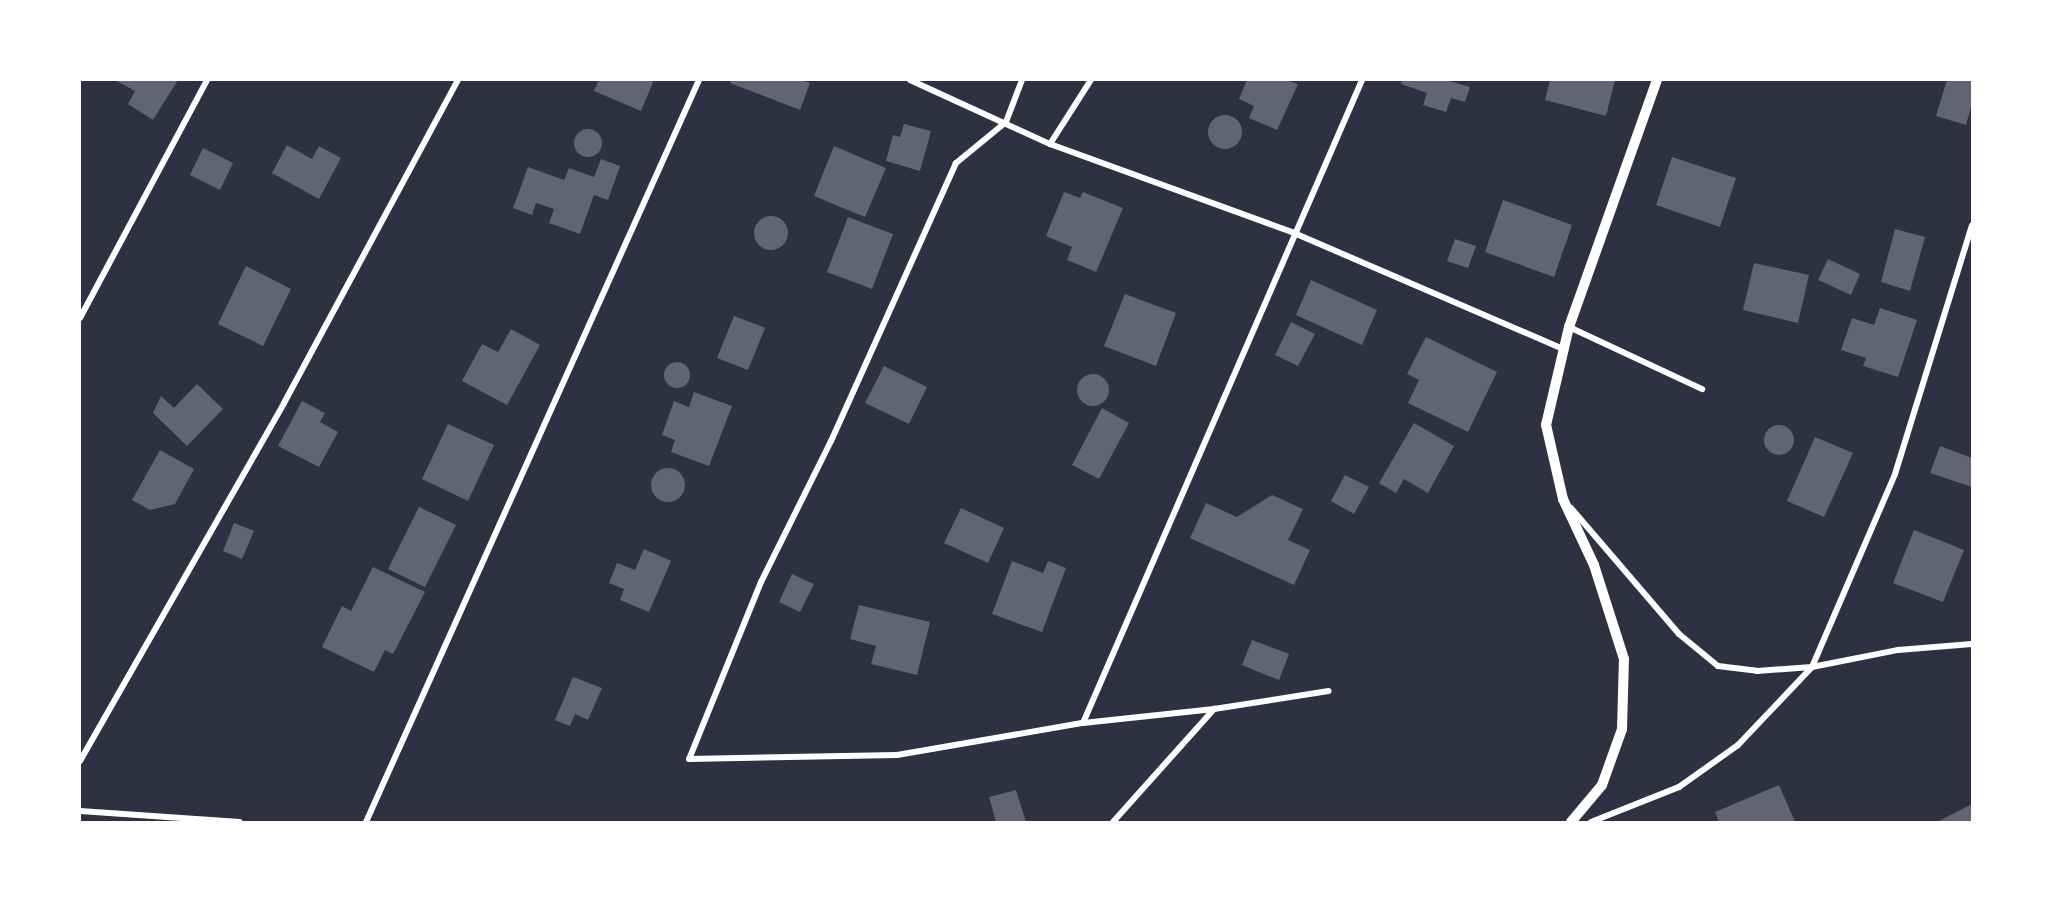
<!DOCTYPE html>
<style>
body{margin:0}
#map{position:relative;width:2052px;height:902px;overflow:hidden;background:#2d3142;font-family:"Roboto Serif",serif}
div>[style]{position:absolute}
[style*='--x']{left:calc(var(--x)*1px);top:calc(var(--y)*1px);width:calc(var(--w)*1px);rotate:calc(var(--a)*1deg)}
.building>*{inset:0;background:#626471}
.round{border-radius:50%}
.minor>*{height:6px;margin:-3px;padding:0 3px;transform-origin:3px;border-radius:3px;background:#fff}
.tertiary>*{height:10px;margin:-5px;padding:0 5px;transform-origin:5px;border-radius:5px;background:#fff}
span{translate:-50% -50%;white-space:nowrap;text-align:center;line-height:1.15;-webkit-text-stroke:4.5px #fff;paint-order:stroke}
.frame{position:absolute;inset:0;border:81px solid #fff;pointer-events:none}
</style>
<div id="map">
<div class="building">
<i style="clip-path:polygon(115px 80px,178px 80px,153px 120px,128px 104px,135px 91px)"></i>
<i style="clip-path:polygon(599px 80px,654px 80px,641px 111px,594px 91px)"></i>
<i style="clip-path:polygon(731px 80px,800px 80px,810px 83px,800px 110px,730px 83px)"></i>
<i style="clip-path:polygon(1247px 80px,1286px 80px,1298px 84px,1277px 130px,1249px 118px,1254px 106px,1239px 99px)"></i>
<i style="clip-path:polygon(1402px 80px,1446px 80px,1470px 87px,1465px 102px,1451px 98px,1446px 112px,1423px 105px,1427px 93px,1401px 84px)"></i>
<i style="clip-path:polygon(1550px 80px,1615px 80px,1606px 116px,1545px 100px)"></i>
<i style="clip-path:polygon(1947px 80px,1972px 80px,1972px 103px,1966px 125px,1936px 116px)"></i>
<i class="round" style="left:1208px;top:115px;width:34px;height:34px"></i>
<i style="clip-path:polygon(904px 124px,931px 131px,920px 171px,886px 161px,893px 135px,900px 137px)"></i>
<i class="round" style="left:574px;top:129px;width:28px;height:28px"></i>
<i style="clip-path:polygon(287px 145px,312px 159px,319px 146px,341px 158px,319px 199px,272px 173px)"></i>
<i style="clip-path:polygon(834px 146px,886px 168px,865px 217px,814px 196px)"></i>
<i style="clip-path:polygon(203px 148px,233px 163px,220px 190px,190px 175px)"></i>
<i style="clip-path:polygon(1672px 157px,1736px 178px,1720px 227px,1656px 205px)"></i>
<i style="clip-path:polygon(601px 159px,620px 166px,608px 200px,594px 195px,580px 234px,549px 223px,554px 209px,536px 203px,532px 215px,513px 208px,528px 167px,564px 180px,569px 168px,594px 177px)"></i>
<i style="clip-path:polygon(1064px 192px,1080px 198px,1083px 192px,1123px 208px,1096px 272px,1067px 260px,1072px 247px,1046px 236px)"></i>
<i style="clip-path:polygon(1503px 200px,1572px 225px,1554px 277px,1485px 252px)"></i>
<i class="round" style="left:754px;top:216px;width:34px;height:34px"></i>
<i style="clip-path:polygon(848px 217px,893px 234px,872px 289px,827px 272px)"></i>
<i style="clip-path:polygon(1895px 229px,1925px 237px,1910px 291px,1881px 282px)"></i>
<i style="clip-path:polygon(1455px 239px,1476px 246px,1468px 268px,1447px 261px)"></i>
<i style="clip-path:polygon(1828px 259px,1860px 274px,1851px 295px,1818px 280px)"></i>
<i style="clip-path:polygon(1754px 263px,1809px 275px,1798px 323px,1743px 310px)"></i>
<i style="clip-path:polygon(246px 266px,291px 289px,263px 346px,218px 324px)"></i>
<i style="clip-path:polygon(1311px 280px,1377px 310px,1362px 345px,1296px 315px)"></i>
<i style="clip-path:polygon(1125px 294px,1176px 313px,1156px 366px,1104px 346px)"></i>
<i style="clip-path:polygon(1880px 308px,1917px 320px,1898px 377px,1863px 366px,1866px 358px,1841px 350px,1852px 318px,1874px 325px)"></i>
<i style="clip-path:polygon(734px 316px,765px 328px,748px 370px,717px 358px)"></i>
<i style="clip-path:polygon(1291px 322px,1315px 334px,1298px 366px,1275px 355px)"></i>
<i style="clip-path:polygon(511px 329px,540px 345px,507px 405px,462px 381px,482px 344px,498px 352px)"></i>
<i style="clip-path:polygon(1426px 337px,1497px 372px,1468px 432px,1408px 403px,1419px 380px,1407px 374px)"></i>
<i class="round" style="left:664px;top:362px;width:26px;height:26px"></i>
<i style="clip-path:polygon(884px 366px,927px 387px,909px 424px,865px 403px)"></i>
<i class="round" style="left:1077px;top:374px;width:32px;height:32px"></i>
<i style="clip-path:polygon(197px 384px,223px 409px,187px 446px,153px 413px,161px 396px,174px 408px)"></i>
<i style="clip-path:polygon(694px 392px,732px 406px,709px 466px,671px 452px,675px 440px,662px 435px,674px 401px,689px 407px)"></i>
<i style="clip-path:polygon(302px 401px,325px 413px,320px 422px,338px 432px,319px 467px,278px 446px)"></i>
<i style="clip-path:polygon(1102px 408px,1129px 423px,1099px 479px,1072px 465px)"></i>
<i style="clip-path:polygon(1414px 423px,1454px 446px,1428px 493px,1404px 479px,1396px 493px,1379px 483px)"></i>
<i style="clip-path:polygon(448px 424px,494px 445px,468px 501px,422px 479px)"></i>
<i class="round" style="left:1764px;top:425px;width:30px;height:30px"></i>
<i style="clip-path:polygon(1815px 437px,1853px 453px,1824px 517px,1787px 501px)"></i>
<i style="clip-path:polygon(1940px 446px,1972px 458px,1972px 487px,1930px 473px)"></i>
<i style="clip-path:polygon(160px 450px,194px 469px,175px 504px,150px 510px,132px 500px)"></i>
<i class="round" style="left:651px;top:468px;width:34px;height:34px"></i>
<i style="clip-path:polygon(1345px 475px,1369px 487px,1354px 514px,1331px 501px)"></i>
<i style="clip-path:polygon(1272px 495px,1303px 509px,1288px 540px,1310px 550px,1294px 585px,1190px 538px,1206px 503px,1237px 517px)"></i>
<i style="clip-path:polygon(419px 507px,456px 525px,425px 587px,388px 569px)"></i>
<i style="clip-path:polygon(961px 508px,1004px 528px,988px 563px,944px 543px)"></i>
<i style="clip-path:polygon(234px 523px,254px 531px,242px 559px,223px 551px)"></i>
<i style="clip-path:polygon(1914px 530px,1964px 550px,1943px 602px,1893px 583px)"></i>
<i style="clip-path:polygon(644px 549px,671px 561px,649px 612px,620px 600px,624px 589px,609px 583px,617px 563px,635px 570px)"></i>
<i style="clip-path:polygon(1012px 561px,1043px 573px,1048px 561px,1066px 568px,1042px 632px,992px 614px)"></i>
<i style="clip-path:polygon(373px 567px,425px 592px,393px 654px,385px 650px,374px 672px,322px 647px,342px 606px,351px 611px)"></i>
<i style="clip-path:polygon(792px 574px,814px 584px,800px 612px,779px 602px)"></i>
<i style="clip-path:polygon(859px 605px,930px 622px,917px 675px,871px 664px,876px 646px,850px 639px)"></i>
<i style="clip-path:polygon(1252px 640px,1289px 654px,1279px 680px,1242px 665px)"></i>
<i style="clip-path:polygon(573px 677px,602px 688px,588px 720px,575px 714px,570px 726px,555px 720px)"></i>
<i style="clip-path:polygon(1779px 785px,1795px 822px,1719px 822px,1715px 812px)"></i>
<i style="clip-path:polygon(1016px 790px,1026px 822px,996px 822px,989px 797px)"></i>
<i style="clip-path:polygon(1972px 804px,1972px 822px,1937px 822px)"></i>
</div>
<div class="minor">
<i style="--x:910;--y:80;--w:154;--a:24.6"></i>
<i style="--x:1050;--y:144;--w:260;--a:20"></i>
<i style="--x:1294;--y:233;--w:293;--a:23.3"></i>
<i style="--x:1022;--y:80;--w:45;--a:110.9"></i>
<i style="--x:1006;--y:122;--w:65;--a:140.6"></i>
<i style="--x:956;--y:163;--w:305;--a:114.2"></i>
<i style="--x:831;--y:441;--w:157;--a:116.4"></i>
<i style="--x:761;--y:582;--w:191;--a:112.1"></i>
<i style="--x:689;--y:759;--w:208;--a:-1.1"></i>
<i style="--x:897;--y:755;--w:189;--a:-9.8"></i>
<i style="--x:1083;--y:723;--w:132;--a:-6.1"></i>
<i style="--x:1214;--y:709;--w:116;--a:-8.9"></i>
<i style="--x:1050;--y:144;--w:76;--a:-57.4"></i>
<i style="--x:80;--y:318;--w:270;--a:-61.9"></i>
<i style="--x:1569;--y:327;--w:147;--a:25"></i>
<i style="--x:1571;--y:508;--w:166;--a:49.4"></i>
<i style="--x:1679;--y:634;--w:50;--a:39.4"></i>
<i style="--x:1718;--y:666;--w:39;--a:7"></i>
<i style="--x:1757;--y:671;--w:55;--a:-4.2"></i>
<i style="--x:1812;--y:667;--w:210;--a:-66.7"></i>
<i style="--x:1895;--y:474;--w:260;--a:-72.8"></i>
<i style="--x:1083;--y:723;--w:701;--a:-66.54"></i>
<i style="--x:80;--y:761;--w:412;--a:-60.3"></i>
<i style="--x:284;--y:403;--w:367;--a:-61.7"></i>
<i style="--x:80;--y:811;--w:160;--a:3.9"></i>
<i style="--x:366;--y:822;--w:813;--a:-65.83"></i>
<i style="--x:1113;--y:822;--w:152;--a:-48.2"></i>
<i style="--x:1591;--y:822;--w:95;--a:-21.7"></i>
<i style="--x:1679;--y:787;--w:72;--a:-35.4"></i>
<i style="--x:1738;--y:745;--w:108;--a:-46.5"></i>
<i style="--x:1812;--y:667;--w:88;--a:-11.2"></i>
<i style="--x:1898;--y:650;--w:74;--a:-4.6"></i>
</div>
<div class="tertiary">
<i style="--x:1571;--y:822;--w:48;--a:-50"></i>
<i style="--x:1602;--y:785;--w:59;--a:-70.3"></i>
<i style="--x:1622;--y:729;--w:70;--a:-88.4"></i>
<i style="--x:1624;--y:659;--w:99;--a:-107.7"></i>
<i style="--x:1594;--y:565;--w:73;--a:-115.2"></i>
<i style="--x:1563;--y:499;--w:76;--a:-102.9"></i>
<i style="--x:1546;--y:425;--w:101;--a:-76.8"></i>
<i style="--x:1569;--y:327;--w:262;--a:-70.4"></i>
</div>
<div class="frame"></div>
</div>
